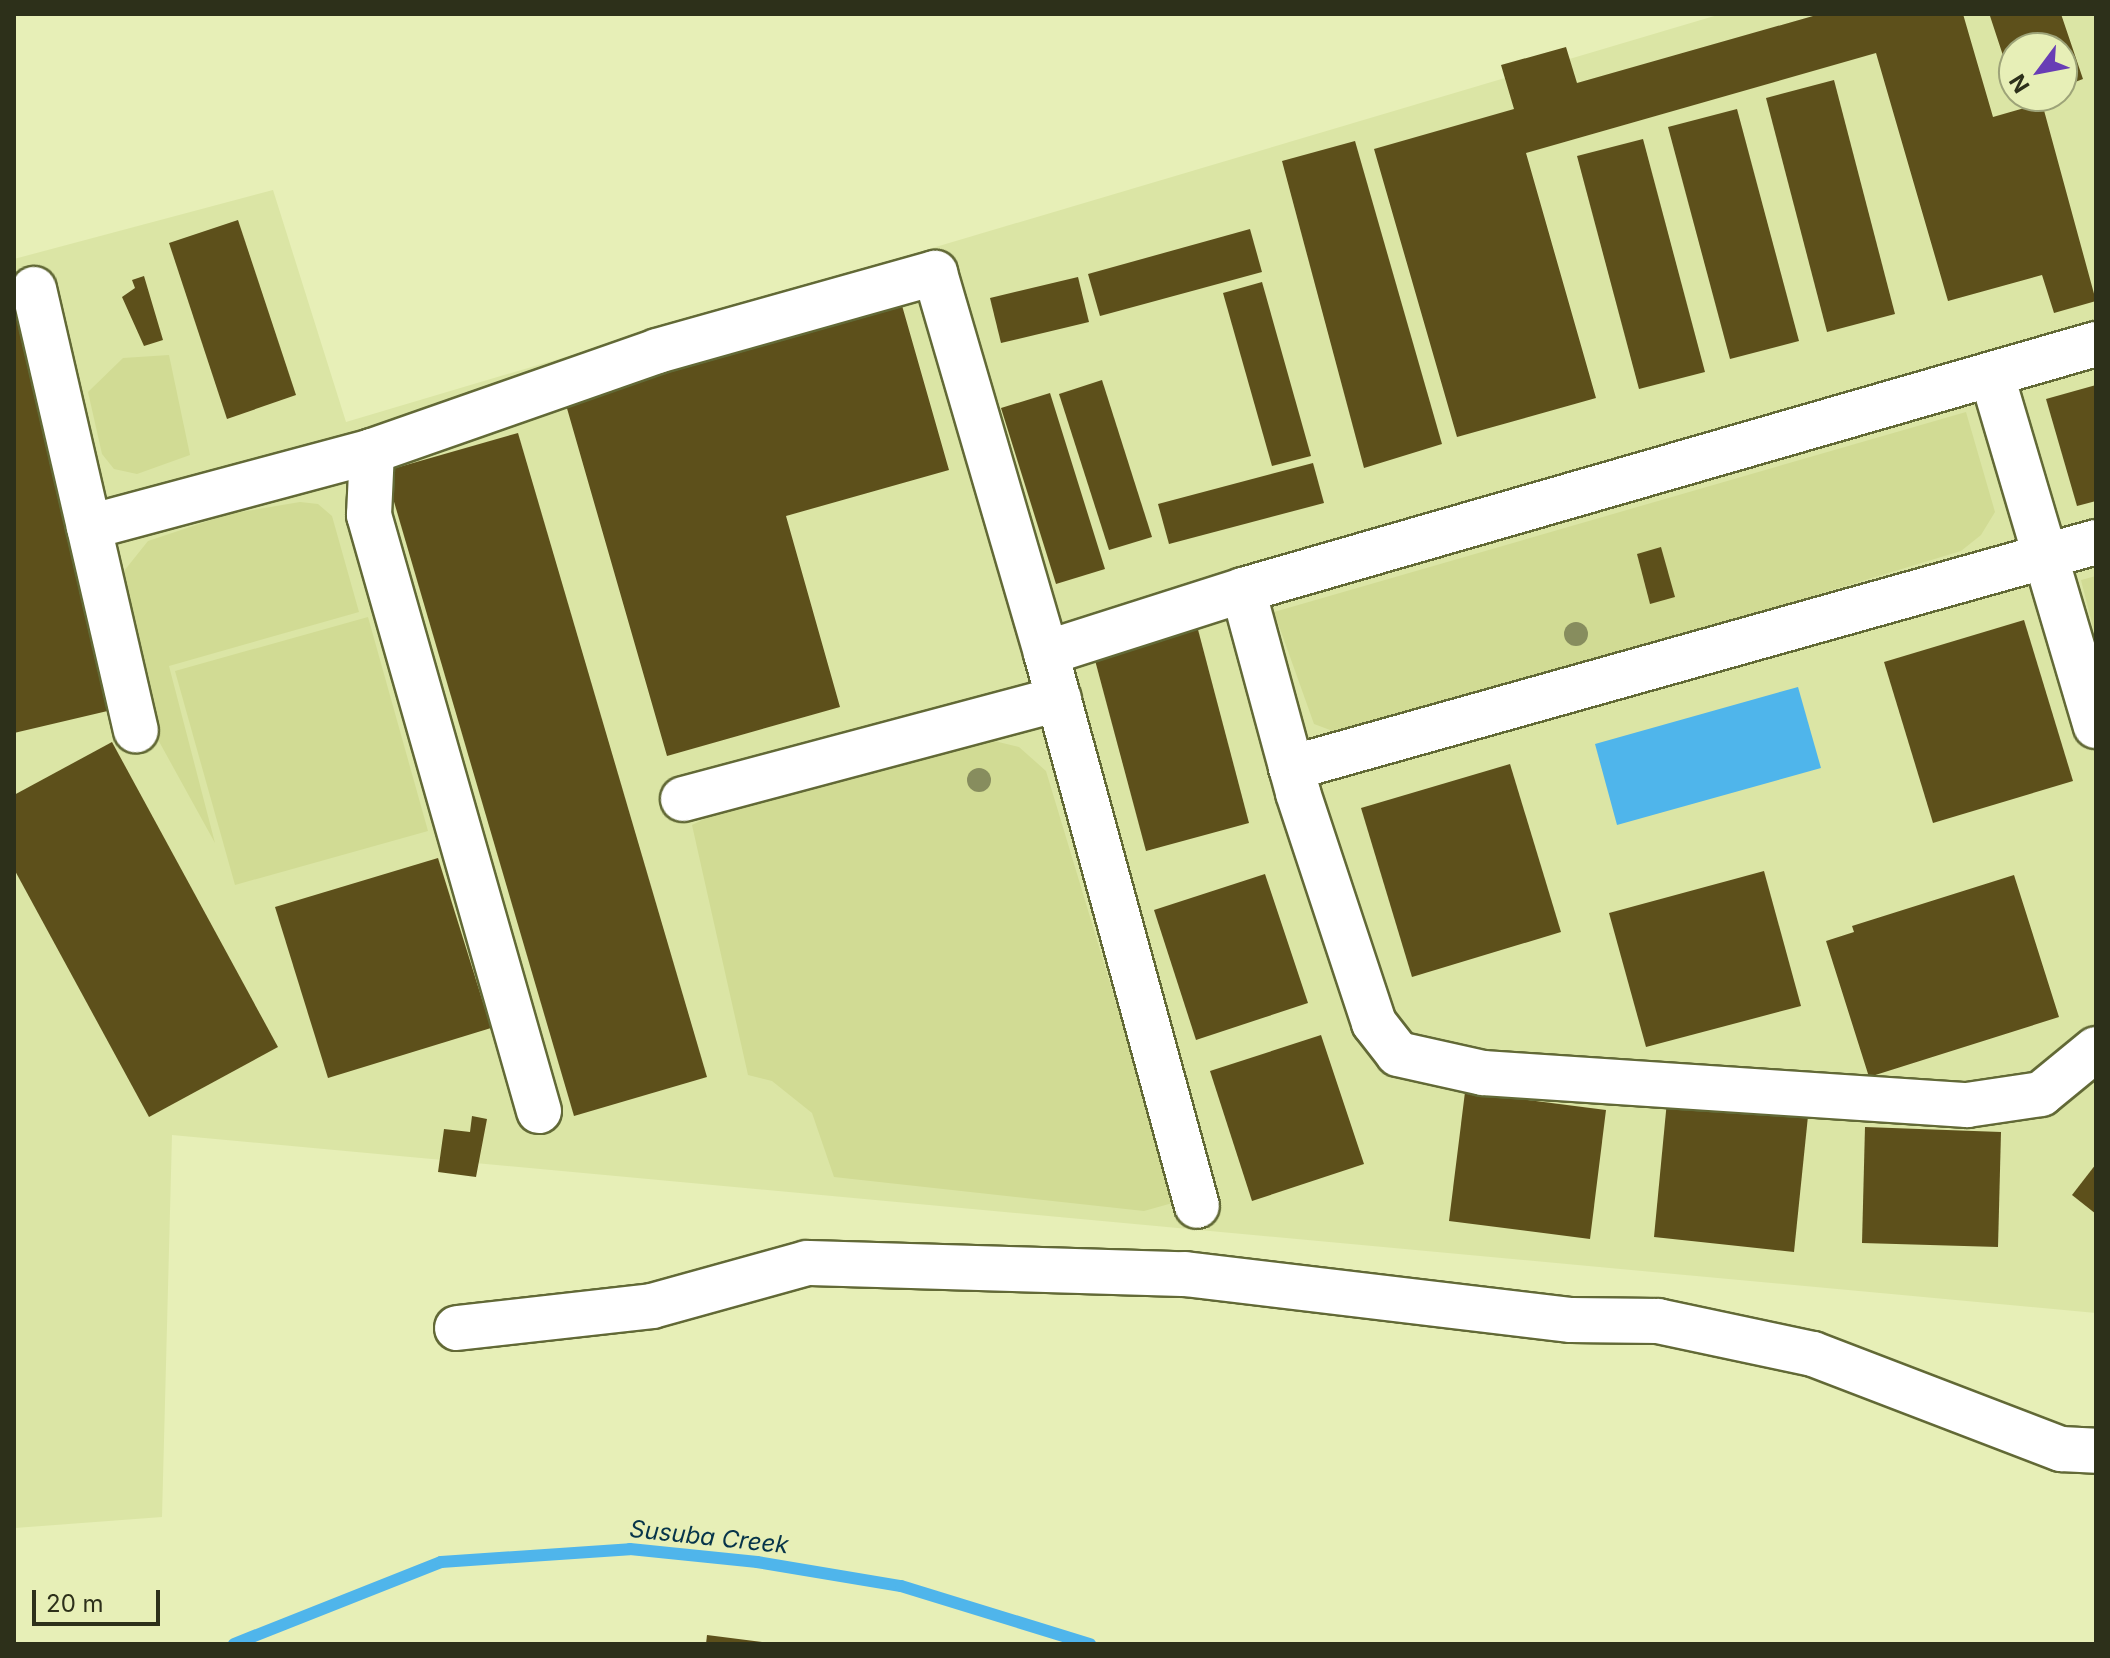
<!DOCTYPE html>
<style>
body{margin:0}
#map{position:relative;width:2110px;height:1658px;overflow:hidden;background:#e7efb7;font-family:Inter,sans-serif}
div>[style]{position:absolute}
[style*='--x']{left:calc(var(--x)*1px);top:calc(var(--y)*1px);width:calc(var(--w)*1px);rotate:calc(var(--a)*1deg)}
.built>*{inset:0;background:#dbe5a5}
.green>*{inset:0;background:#d1db94}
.water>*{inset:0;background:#4fb5eb}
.stream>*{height:12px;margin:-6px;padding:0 6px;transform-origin:6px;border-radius:6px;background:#4fb5eb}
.building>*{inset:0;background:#5d501b}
.roads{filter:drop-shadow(2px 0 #626936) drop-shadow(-2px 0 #626936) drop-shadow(0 2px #626936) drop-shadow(0 -2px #626936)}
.minor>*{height:44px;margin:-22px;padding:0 22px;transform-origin:22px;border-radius:22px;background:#fff}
.trees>*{width:24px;height:24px;margin:-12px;border-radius:50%;background:#878d5e}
span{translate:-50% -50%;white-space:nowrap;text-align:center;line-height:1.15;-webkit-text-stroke:8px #e7efb7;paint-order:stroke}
.water-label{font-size:24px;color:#06344a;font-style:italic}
.frame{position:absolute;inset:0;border:16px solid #2d301a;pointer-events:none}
.north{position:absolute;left:1998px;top:32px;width:80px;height:80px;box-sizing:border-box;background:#e7efb7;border:2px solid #9da378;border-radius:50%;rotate:238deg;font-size:22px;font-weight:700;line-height:32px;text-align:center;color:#2d301a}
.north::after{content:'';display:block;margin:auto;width:28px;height:36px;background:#683db5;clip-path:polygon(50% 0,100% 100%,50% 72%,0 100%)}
.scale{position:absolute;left:32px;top:1590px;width:128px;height:36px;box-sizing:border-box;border:4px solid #2d301a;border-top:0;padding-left:10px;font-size:24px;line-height:28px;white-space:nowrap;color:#2d301a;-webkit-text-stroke:6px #e7efb7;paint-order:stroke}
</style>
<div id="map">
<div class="built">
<i style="clip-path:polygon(evenodd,1721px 14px,2096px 14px,2096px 1313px,172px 1135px,162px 1517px,15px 1528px,14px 259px,273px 190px,346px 422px,1721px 14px,2014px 48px,2062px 48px,2062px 96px,2014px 96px,2014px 48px)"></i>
</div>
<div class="green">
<i style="clip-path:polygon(169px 355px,190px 455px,137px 474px,114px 469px,102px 454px,88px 392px,123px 358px)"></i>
<i style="clip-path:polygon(1966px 412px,1995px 512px,1981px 535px,1961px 551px,1349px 737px,1314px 724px,1274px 612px)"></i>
<i style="clip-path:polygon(300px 502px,318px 504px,332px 516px,359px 612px,169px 666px,215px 843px,156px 736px,124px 571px,148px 541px,229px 514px)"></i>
<i style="clip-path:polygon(2096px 576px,2096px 639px,2081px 580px)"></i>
<i style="clip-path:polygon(368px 617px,428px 831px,235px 885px,175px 671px)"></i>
<i style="clip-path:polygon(986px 739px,1019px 747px,1046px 771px,1176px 1202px,1144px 1211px,834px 1177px,812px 1113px,772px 1081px,748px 1075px,692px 825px,722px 810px)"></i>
</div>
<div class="water">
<i style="clip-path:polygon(1798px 687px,1821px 768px,1617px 825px,1595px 744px)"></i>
</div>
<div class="stream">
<i style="--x:234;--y:1644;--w:223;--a:-21.6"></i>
<i style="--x:441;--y:1562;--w:189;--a:-3.9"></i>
<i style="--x:630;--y:1549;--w:128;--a:5.8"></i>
<i style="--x:757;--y:1562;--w:146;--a:9.5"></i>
<i style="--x:901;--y:1586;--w:198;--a:17.1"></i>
</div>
<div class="building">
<i style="clip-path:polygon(1820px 14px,1963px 14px,1993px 117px,2042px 103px,2096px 301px,2054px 313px,2042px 275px,1948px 301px,1876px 53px,1526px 153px,1596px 398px,1457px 437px,1374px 149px,1514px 109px,1501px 65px,1566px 47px,1577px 83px)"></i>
<i style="clip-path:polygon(2061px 14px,2083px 79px,2062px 87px,2062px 48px,2014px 48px,2013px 86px,1990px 16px)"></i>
<i style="clip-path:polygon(1834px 80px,1895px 314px,1827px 332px,1766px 98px)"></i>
<i style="clip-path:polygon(1737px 109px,1799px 341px,1730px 359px,1668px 127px)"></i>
<i style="clip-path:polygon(1643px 139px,1705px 372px,1639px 389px,1577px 156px)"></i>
<i style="clip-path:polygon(1355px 141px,1442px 444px,1364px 468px,1282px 161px)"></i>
<i style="clip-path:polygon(238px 220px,296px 395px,227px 419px,169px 243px)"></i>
<i style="clip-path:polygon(1250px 229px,1262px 272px,1100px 316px,1088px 274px)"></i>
<i style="clip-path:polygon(14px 274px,116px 709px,14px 733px)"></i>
<i style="clip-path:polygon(144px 276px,163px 340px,144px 346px,122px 297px,135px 288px,132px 280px)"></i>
<i style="clip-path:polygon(1078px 277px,1089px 322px,1001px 343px,990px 298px)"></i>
<i style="clip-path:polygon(1262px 282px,1311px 456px,1272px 466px,1223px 293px)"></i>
<i style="clip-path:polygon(899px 295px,949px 470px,786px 516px,840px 707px,667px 756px,562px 391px)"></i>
<i style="clip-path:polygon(1102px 380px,1152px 537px,1109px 550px,1059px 394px)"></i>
<i style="clip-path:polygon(2096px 385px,2096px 501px,2077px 506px,2046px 399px)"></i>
<i style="clip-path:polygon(1050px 393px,1105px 569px,1056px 584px,1001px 408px)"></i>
<i style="clip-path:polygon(518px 433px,707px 1077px,574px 1116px,385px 471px)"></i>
<i style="clip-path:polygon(1313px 463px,1324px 503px,1169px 544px,1158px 504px)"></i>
<i style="clip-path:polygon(1661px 547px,1675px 597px,1650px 604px,1637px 554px)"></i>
<i style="clip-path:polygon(2024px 620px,2073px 781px,1933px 823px,1884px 662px)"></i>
<i style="clip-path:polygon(1196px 622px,1249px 823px,1146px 851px,1092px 649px)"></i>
<i style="clip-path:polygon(112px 742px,278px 1047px,149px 1117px,14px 869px,14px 795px)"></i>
<i style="clip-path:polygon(1510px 764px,1561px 932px,1412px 977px,1361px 808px)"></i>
<i style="clip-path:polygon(438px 858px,491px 1028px,328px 1078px,275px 907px)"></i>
<i style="clip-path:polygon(1764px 871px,1801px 1006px,1646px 1047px,1609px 913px)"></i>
<i style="clip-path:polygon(1265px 874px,1308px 1003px,1196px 1040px,1154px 910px)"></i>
<i style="clip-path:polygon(2014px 875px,2059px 1017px,1869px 1077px,1826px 941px,1854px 932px,1852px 926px)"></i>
<i style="clip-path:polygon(1321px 1035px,1364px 1164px,1252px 1201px,1210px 1071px)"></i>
<i style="clip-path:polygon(1465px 1092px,1606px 1110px,1590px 1239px,1449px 1221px)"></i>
<i style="clip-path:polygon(1667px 1101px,1808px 1116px,1794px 1252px,1654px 1237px)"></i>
<i style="clip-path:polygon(472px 1116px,487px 1119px,476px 1177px,438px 1172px,444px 1129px,470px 1132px)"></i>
<i style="clip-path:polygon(1865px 1127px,2001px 1132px,1998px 1247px,1862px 1243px)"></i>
<i style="clip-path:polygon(2096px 1164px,2096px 1214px,2072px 1195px)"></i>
<i style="clip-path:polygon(707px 1635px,762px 1642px,762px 1644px,706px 1644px)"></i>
</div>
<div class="roads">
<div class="minor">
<i style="--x:34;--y:289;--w:453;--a:77"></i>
<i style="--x:1992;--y:376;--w:365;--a:73.5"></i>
<i style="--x:89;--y:527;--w:293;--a:-15"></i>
<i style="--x:1243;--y:590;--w:210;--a:74.8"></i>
<i style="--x:1298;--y:793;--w:242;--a:71.7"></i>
<i style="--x:1374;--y:1023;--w:39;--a:52"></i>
<i style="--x:1398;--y:1054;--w:87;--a:12.6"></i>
<i style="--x:1483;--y:1073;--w:485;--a:3.8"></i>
<i style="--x:1967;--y:1105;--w:75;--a:-8.5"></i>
<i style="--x:2041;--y:1094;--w:71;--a:-39.3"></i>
<i style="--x:1046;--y:653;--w:573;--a:74.73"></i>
<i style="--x:1291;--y:768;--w:836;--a:-15.68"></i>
<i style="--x:683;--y:799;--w:389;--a:-14.9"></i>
<i style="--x:539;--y:1111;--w:620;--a:-105.92"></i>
<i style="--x:369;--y:515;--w:64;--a:-87.3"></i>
<i style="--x:372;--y:451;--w:302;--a:-19.3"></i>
<i style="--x:657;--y:351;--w:289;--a:-15.7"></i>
<i style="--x:935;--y:273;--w:396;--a:73.7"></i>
<i style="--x:1046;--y:653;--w:207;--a:-17.7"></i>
<i style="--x:1243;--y:590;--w:888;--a:-16.09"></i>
<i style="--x:457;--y:1328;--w:196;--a:-6.4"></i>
<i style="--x:652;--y:1306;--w:161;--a:-15.5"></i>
<i style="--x:807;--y:1263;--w:378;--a:1.7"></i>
<i style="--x:1185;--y:1274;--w:389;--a:6.8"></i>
<i style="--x:1571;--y:1320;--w:87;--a:0.7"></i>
<i style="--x:1658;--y:1321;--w:158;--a:12"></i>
<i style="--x:1813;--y:1354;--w:266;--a:21"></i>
<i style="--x:2061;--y:1449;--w:35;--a:3"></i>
</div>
</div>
<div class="trees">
<i style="left:1576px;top:634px"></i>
<i style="left:979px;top:780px"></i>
</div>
<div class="water-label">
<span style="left:709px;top:1537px;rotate:6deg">Susuba Creek</span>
</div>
<div class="frame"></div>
<div class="north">N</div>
<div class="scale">20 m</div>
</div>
